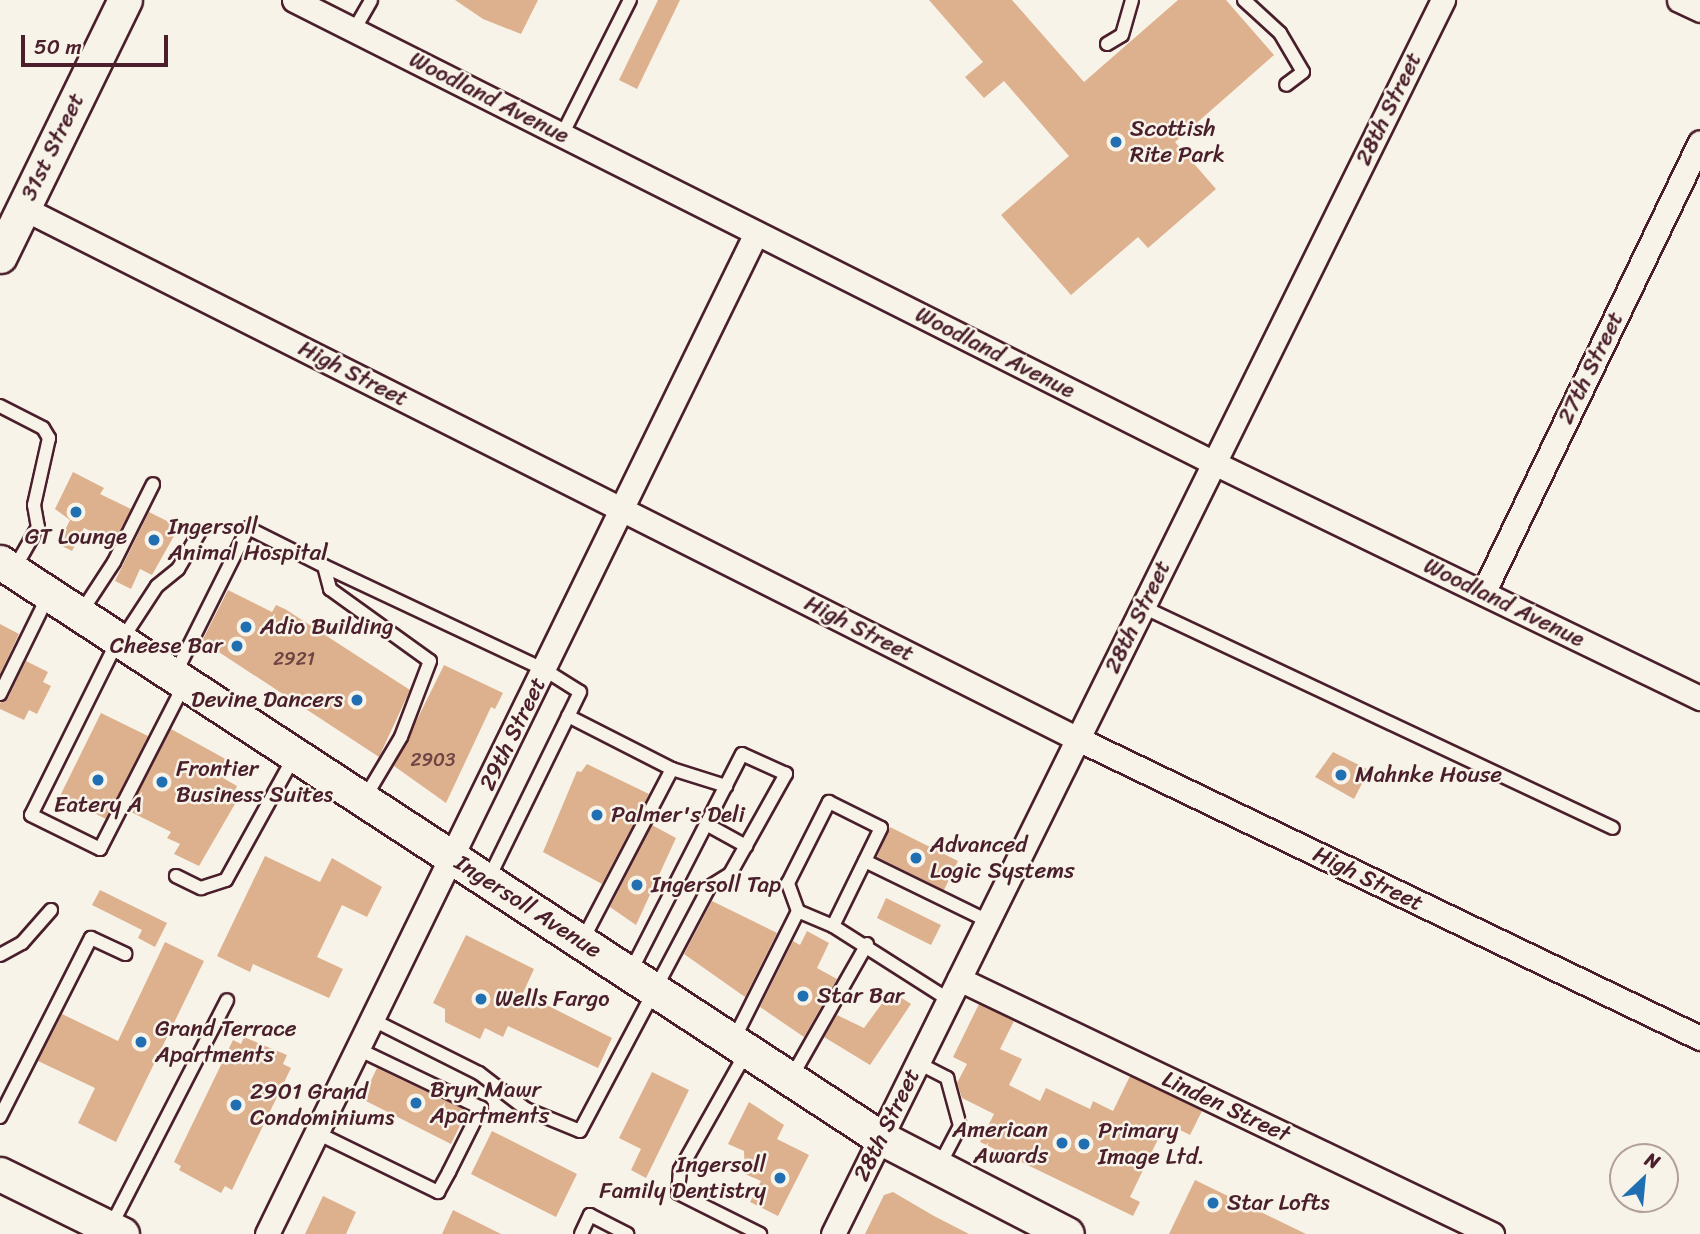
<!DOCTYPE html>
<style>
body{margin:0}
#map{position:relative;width:1700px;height:1234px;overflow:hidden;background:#f7f3e8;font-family:Sriracha,sans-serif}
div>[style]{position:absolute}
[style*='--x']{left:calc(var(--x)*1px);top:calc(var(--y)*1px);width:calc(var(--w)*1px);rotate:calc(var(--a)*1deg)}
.building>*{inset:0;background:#deb18e}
.roads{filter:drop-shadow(2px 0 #4a1f2b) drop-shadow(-2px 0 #4a1f2b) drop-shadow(0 2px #4a1f2b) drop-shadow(0 -2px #4a1f2b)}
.lane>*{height:12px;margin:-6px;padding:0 6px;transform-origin:6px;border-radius:6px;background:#f7f3e8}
.street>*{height:23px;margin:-11.5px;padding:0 11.5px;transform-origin:11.5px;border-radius:11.5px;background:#f7f3e8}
.secondary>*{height:33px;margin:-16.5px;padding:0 16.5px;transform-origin:16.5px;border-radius:16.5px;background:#f7f3e8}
.dots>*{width:19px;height:19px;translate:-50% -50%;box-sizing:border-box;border:4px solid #f7f3e8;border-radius:50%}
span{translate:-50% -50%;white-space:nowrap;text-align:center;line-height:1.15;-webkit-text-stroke:5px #f7f3e8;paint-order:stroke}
.number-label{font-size:19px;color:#6f4444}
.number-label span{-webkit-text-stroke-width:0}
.street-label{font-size:23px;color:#4a1f2b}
.poi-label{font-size:23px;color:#4a1f2b}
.left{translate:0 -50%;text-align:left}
.right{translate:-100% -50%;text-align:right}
.north{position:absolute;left:1609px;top:1143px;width:70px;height:70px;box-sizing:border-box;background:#f7f3e8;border:2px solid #b29e9c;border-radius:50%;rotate:26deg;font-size:19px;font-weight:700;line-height:28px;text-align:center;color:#4a1f2b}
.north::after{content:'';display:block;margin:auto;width:24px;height:32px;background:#1f6fb2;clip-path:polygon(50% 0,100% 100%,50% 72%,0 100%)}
.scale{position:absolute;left:21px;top:35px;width:147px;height:32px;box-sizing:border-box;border:4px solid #4a1f2b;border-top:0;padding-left:9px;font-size:21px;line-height:24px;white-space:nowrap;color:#4a1f2b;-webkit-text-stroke:5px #f7f3e8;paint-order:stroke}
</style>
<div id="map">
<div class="building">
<i style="clip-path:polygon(455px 0,538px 0,521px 34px,483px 19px)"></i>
<i style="clip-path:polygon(658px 0,680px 0,637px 89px,619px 80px)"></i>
<i style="clip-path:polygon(929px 0,1012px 0,1084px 82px,1178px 0,1226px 0,1274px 55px,1175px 142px,1216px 189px,1148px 248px,1138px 237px,1071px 295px,1001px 215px,1069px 156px,1004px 81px,984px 98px,965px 77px,983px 62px)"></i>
<i style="clip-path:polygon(73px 472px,104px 488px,100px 494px,131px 509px,114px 542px,84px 528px,72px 551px,58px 544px,70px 520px,55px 509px)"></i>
<i style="clip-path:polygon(149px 512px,179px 527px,152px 575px,140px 569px,131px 589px,115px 581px)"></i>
<i style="clip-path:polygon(228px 590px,272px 612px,276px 605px,285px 609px,410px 690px,379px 757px,202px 641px)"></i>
<i style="clip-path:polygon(0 624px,19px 634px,0 674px)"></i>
<i style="clip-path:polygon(26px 661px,48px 672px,43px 682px,51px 686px,37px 714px,29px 710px,24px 720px,0 709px,0 703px,8px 698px)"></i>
<i style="clip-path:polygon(444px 665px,503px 693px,495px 709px,491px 707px,446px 803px,394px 766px)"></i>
<i style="clip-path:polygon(101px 713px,148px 736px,106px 819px,60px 796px)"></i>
<i style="clip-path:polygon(171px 729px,231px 762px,223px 778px,237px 786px,233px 795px,239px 797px,199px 866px,174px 854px,180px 844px,167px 838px,171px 832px,129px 811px)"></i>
<i style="clip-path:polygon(1333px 752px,1369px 770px,1354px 799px,1315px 777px)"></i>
<i style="clip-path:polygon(587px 764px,649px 794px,602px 884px,543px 852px,577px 771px,581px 772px)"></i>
<i style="clip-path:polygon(652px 825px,676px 838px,636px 925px,610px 907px)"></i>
<i style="clip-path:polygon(890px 827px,958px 861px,944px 890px,877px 857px)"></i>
<i style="clip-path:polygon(265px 856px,320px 882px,332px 858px,382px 887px,367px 917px,342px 905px,317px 957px,343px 969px,329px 998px,253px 964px,250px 972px,217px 956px)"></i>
<i style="clip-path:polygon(100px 890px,167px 923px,155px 947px,138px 938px,142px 930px,92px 905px)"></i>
<i style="clip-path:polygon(886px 898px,941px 925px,931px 945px,877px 918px)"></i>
<i style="clip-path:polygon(712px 901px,777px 933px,745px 997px,684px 954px)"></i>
<i style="clip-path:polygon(807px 931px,829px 943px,817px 968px,837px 979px,804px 1037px,760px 1007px,793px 941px,800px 945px)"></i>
<i style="clip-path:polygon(466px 935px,534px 969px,523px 993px,612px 1038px,598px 1068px,508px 1026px,503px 1037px,485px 1028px,480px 1039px,445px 1022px,445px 1009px,433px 1003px)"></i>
<i style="clip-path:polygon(165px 942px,204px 961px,116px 1142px,78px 1123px,95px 1088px,38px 1061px,62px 1014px,118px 1041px)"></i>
<i style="clip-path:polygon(891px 991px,911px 1004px,870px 1065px,824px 1037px,837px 1015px,864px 1028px)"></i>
<i style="clip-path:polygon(979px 1004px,1014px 1021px,1000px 1049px,1022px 1059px,1009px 1085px,1040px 1101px,1046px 1088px,1090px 1109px,1093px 1101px,1113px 1111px,1130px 1076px,1202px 1111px,1190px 1135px,1170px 1125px,1165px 1135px,1161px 1133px,1130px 1197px,1140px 1202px,1133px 1216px,980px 1142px,994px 1114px,962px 1098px,957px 1083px,967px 1064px,953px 1057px)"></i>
<i style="clip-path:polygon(244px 1037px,287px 1055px,283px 1064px,291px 1068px,232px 1190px,225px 1186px,221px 1193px,179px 1170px,181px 1166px,174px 1162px,233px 1040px,241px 1044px)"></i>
<i style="clip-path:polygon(377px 1068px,467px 1111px,451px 1144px,362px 1099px)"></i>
<i style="clip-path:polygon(652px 1072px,689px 1090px,646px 1178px,631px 1170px,641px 1149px,619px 1138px)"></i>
<i style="clip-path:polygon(749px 1102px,784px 1125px,777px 1139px,809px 1155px,778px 1216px,750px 1202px,761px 1181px,745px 1174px,744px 1151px,728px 1144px)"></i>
<i style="clip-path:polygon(492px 1131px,577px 1174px,556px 1217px,471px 1174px)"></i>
<i style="clip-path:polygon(1195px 1180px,1306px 1234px,1169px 1234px)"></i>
<i style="clip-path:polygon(893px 1192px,934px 1216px,969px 1234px,865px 1234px,884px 1195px)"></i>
<i style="clip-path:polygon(323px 1196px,356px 1212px,346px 1234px,305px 1234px)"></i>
<i style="clip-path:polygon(453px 1210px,501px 1234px,442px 1234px)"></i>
</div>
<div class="roads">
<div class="lane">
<i style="--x:1244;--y:0;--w:49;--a:42.5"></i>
<i style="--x:1280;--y:33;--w:45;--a:59.5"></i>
<i style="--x:1303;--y:72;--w:21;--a:143"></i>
<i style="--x:354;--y:30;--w:34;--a:-60"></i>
<i style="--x:1107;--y:44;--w:17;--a:-31"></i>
<i style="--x:1122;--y:35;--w:36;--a:-74"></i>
<i style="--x:562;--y:135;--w:151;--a:-63.3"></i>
<i style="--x:0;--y:406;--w:48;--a:27.1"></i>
<i style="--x:43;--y:428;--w:12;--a:59"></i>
<i style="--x:49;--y:438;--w:69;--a:102.6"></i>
<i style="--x:34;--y:505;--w:22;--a:80"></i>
<i style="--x:38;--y:527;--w:48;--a:119.7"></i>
<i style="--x:324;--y:566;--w:244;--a:25.2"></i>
<i style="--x:545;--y:670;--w:41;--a:32.2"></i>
<i style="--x:580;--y:692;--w:207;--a:116.1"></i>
<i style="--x:1143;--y:607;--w:519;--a:25.18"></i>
<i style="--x:80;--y:614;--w:62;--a:-56.8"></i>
<i style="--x:114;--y:562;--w:87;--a:-63.4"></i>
<i style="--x:121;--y:641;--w:66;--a:-56.8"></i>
<i style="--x:157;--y:586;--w:27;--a:-39"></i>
<i style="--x:178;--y:569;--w:42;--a:-59.7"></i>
<i style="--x:117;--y:642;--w:193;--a:116.4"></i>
<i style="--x:31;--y:815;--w:77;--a:26.2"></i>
<i style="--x:100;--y:849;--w:186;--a:-62.9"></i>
<i style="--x:175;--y:674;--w:163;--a:-63.4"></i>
<i style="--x:248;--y:528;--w:85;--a:26.6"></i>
<i style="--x:324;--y:566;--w:24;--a:75"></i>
<i style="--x:330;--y:589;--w:123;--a:35.8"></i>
<i style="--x:430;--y:661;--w:81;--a:110.9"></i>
<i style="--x:401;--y:737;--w:72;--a:120.8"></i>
<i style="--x:0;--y:694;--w:111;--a:-63.9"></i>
<i style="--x:568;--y:716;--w:117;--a:27"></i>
<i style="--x:672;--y:769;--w:194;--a:117.6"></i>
<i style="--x:672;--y:769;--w:57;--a:17.5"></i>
<i style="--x:706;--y:824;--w:46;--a:28.8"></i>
<i style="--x:865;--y:861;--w:137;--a:26"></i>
<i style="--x:176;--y:876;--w:28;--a:26"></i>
<i style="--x:201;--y:888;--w:26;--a:-18"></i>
<i style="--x:226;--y:880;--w:143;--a:-61.1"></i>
<i style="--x:833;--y:926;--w:138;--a:32.5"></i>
<i style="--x:0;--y:955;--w:25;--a:-29"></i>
<i style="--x:22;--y:943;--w:44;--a:-48.7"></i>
<i style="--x:373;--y:1020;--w:119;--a:26.6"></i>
<i style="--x:479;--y:1073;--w:59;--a:37.5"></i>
<i style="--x:526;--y:1109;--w:58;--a:22.2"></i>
<i style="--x:580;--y:1131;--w:276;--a:-62.1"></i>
<i style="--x:709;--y:887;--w:25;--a:-32"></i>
<i style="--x:730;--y:874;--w:115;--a:-60.8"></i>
<i style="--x:786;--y:774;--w:48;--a:-155.6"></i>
<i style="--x:742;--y:754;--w:246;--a:117.1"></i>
<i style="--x:733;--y:1041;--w:145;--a:-63.4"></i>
<i style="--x:798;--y:911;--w:30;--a:-110"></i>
<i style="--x:788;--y:883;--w:91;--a:-63.2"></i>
<i style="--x:829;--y:802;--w:58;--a:26.6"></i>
<i style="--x:881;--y:828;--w:109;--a:116.1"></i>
<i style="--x:833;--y:926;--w:38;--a:-157"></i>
<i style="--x:747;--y:1051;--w:137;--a:119.4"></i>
<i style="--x:680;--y:1170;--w:23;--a:95"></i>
<i style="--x:678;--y:1193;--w:92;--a:26.6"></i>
<i style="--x:918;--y:1063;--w:33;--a:27"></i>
<i style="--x:947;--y:1078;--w:50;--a:74.8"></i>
<i style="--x:960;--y:1126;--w:47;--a:117.6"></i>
<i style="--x:791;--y:1078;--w:154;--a:-60.4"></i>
<i style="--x:0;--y:1117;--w:201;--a:-63.1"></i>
<i style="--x:91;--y:938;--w:38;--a:25"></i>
<i style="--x:317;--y:1133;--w:135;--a:26"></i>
<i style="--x:438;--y:1192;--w:23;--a:-61"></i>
<i style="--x:449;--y:1172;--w:72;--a:-63.4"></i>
<i style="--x:481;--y:1108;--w:136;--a:-154.4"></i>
<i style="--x:110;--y:1228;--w:256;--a:-62.8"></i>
<i style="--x:581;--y:1234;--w:21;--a:-65"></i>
<i style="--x:590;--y:1215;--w:42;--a:27.2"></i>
</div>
<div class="street">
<i style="--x:294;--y:0;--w:1030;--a:26.71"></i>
<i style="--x:1214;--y:463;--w:540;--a:25.81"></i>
<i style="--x:1679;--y:0;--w:23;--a:25"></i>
<i style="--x:23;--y:208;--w:1181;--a:26.72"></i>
<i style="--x:1078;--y:739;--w:690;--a:25.67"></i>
<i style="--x:1483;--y:593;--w:500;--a:-64.3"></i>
<i style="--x:959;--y:979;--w:591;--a:25.57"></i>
<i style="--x:267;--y:1234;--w:1114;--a:-63.96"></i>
<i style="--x:833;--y:1234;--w:1377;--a:-63.7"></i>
</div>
<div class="secondary">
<i style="--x:0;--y:256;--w:285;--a:-64"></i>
<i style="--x:0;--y:562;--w:1053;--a:33.18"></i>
<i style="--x:881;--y:1138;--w:209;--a:27.3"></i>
<i style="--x:0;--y:1174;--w:136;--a:26.2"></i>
</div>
</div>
<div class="dots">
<i style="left:1116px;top:142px;background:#1f6fb2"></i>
<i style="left:76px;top:512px;background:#1f6fb2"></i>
<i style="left:154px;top:540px;background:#1f6fb2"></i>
<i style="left:246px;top:627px;background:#1f6fb2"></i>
<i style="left:237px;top:646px;background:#1f6fb2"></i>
<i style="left:357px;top:700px;background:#1f6fb2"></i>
<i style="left:1341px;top:775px;background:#1f6fb2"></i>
<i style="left:98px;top:780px;background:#1f6fb2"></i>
<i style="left:162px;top:782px;background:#1f6fb2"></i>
<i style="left:597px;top:815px;background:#1f6fb2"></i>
<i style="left:916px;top:858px;background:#1f6fb2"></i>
<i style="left:637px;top:885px;background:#1f6fb2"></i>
<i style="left:803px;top:996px;background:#1f6fb2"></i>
<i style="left:481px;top:999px;background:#1f6fb2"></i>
<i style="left:141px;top:1042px;background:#1f6fb2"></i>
<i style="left:416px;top:1103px;background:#1f6fb2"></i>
<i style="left:236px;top:1105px;background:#1f6fb2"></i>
<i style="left:1062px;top:1143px;background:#1f6fb2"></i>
<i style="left:1084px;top:1144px;background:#1f6fb2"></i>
<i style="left:780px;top:1178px;background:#1f6fb2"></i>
<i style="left:1213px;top:1203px;background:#1f6fb2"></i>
</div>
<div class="number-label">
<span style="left:294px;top:659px">2921</span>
<span style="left:433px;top:760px">2903</span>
</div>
<div class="street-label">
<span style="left:489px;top:98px;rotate:27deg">Woodland Avenue</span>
<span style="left:1389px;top:109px;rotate:-64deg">28th Street</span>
<span style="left:53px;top:147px;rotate:-64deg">31st Street</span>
<span style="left:995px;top:353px;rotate:27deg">Woodland Avenue</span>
<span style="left:1591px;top:368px;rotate:-64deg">27th Street</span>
<span style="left:353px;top:374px;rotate:27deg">High Street</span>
<span style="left:1504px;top:603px;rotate:26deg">Woodland Avenue</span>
<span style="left:1138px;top:617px;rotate:-64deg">28th Street</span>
<span style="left:859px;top:629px;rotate:27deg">High Street</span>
<span style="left:513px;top:734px;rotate:-64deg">29th Street</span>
<span style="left:1368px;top:879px;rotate:26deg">High Street</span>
<span style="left:528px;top:907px;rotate:33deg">Ingersoll Avenue</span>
<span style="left:1226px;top:1107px;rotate:25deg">Linden Street</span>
<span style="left:887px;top:1125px;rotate:-64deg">28th Street</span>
</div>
<div class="poi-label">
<span class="left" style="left:1130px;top:142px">Scottish<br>Rite Park</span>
<span class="left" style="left:168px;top:540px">Ingersoll<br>Animal Hospital</span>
<span style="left:76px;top:537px">GT Lounge</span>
<span class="left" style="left:260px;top:627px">Adio Building</span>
<span class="right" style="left:223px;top:646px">Cheese Bar</span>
<span class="right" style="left:343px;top:700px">Devine Dancers</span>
<span class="left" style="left:176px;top:782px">Frontier<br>Business Suites</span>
<span class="left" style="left:1355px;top:775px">Mahnke House</span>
<span style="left:98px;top:805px">Eatery A</span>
<span class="left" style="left:611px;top:815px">Palmer's Deli</span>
<span class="left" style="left:930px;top:858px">Advanced<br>Logic Systems</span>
<span class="left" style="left:651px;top:885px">Ingersoll Tap</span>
<span class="left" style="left:817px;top:996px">Star Bar</span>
<span class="left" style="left:495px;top:999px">Wells Fargo</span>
<span class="left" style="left:155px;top:1042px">Grand Terrace<br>Apartments</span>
<span class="left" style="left:430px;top:1103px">Bryn Mawr<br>Apartments</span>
<span class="left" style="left:250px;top:1105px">2901 Grand<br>Condominiums</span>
<span class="right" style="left:1048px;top:1143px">American<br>Awards</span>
<span class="left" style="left:1098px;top:1144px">Primary<br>Image Ltd.</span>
<span class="right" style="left:766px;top:1178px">Ingersoll<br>Family Dentistry</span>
<span class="left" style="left:1227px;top:1203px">Star Lofts</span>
</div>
<div class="north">N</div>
<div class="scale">50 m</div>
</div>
